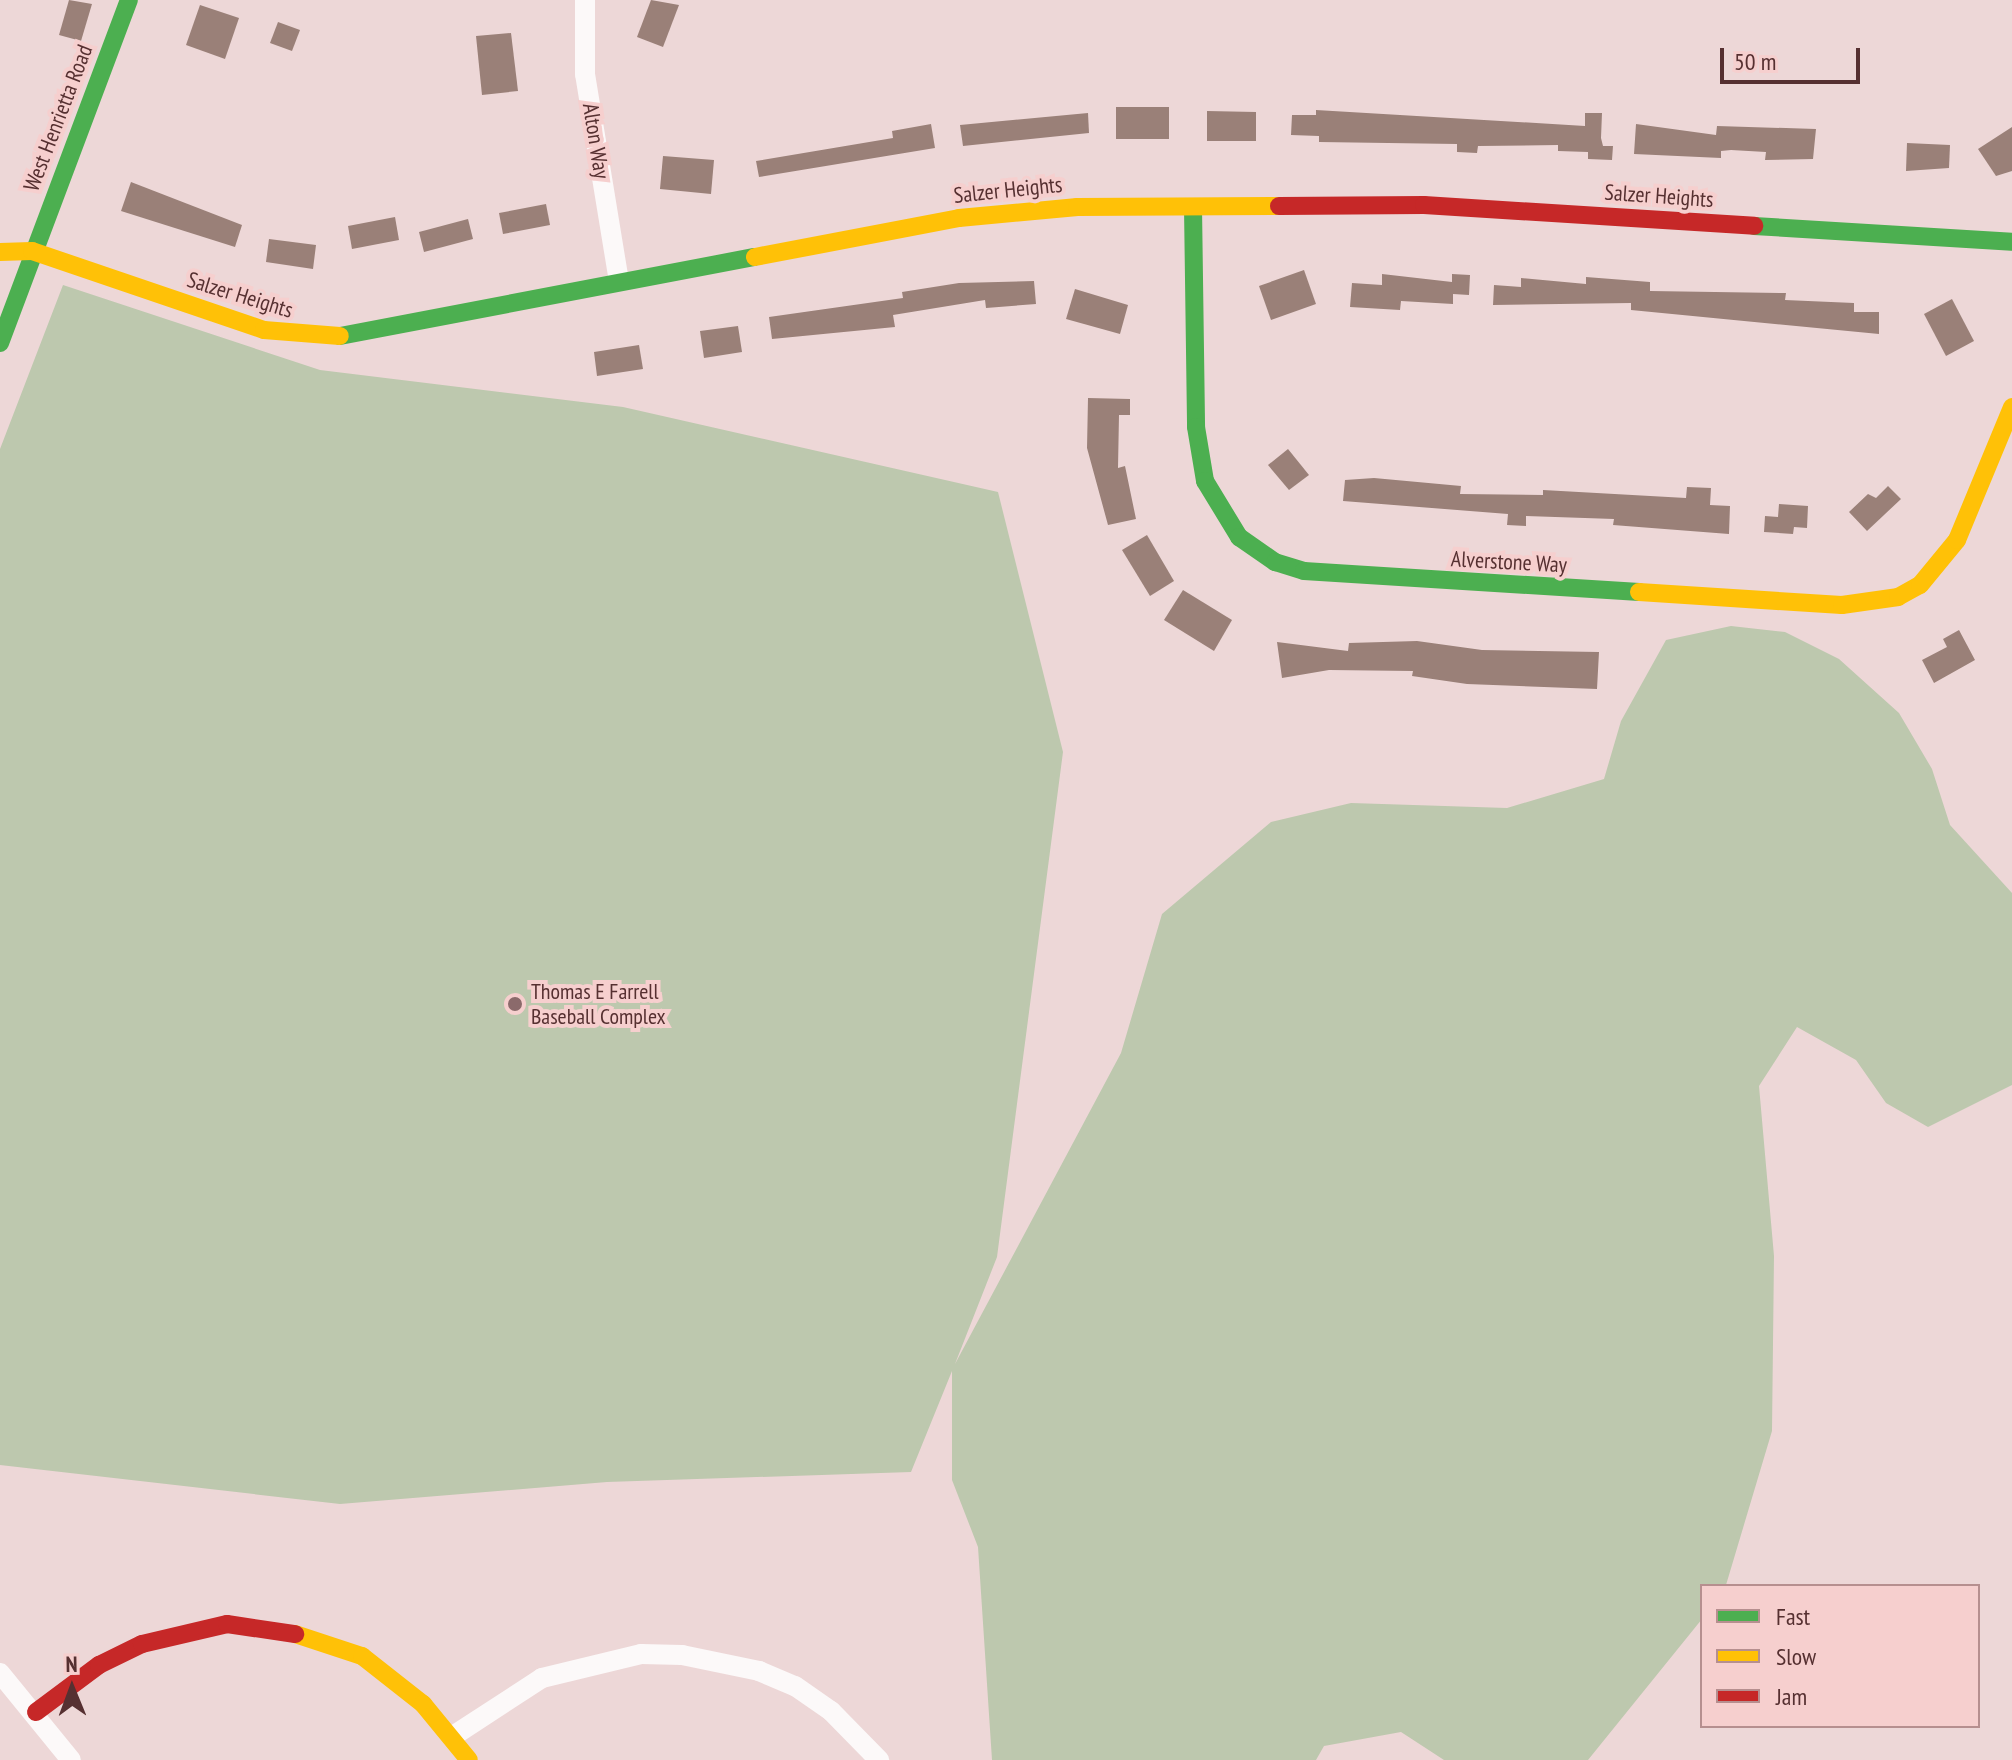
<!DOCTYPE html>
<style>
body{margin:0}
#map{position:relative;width:2012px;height:1760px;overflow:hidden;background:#edd7d7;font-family:"PT Sans Narrow",sans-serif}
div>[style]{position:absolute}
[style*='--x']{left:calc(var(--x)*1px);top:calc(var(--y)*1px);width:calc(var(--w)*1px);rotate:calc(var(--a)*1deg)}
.green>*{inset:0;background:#bdc8ae}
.building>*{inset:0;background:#9a8078}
.street>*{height:20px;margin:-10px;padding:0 10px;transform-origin:10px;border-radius:10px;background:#fcf9f9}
.fast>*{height:18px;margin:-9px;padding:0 9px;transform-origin:9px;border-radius:9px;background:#4caf50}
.slow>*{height:18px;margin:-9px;padding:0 9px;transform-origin:9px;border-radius:9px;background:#ffc107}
.jam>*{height:18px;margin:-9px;padding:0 9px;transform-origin:9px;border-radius:9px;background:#c62828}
.dots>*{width:22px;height:22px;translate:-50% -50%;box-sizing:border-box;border:4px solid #f6cfce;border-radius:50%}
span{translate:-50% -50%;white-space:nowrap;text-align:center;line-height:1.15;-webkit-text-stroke:8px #f6cfce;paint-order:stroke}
.street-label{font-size:22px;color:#563031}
.poi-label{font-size:22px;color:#563031}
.left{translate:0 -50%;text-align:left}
.legend{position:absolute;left:1700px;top:1584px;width:280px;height:144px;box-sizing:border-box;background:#f6cfce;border:2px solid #b68f8f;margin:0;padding:10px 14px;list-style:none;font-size:24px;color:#563031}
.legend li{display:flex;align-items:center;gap:16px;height:40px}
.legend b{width:40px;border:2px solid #b68f8f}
.north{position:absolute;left:32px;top:1648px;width:80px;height:80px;-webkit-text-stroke:6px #f6cfce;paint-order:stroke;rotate:359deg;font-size:22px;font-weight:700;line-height:32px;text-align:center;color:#563031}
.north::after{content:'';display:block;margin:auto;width:28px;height:36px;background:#563031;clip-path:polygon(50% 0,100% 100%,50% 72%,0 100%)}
.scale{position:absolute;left:1720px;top:48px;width:140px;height:36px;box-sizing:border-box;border:4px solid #563031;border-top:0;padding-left:10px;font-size:24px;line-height:28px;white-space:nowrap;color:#563031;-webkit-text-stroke:6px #f6cfce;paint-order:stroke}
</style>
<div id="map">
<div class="green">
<i style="clip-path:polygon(63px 285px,320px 370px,623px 407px,998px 492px,1063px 752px,997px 1257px,955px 1364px,1121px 1053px,1162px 914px,1271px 822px,1351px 803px,1507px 808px,1604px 779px,1621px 721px,1666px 640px,1731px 626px,1785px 632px,1839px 659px,1899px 713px,1932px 769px,1950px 825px,2012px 893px,2012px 1085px,1928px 1127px,1886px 1103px,1856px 1060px,1797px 1027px,1759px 1086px,1774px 1256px,1772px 1431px,1726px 1585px,1702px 1586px,1702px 1619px,1588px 1760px,1444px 1760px,1401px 1732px,1324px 1746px,1316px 1760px,992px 1760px,978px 1547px,952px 1480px,952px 1371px,911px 1472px,607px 1482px,340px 1504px,0 1465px,0 449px)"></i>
</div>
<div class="building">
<i style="clip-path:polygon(69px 0,92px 4px,81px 41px,59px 35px)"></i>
<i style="clip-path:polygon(651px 0,679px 5px,663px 47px,637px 37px)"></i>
<i style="clip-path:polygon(200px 5px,239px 18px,225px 59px,186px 45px)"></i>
<i style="clip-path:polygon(278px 22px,300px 30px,292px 51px,270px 43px)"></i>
<i style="clip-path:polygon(511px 33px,518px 91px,482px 95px,476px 36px)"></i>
<i style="clip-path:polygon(1116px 107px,1169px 107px,1169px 139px,1116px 139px)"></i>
<i style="clip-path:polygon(1316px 110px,1585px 126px,1585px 113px,1602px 113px,1601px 138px,1603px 146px,1613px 146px,1612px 160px,1588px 159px,1588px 152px,1558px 151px,1558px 145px,1478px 146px,1477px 153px,1457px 152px,1457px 144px,1319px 142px,1319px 136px,1291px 135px,1292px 115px,1316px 115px)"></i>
<i style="clip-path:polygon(1207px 111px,1256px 112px,1256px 141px,1207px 141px)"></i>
<i style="clip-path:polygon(1088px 113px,1089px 133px,963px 146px,960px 125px)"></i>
<i style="clip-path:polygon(931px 124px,935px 148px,759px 177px,756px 161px,893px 138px,892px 131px)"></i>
<i style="clip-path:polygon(1636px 124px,1716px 135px,1717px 126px,1816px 129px,1813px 159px,1765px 160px,1766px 152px,1731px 150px,1721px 151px,1721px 158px,1634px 154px)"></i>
<i style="clip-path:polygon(2012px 127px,2012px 171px,1996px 176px,1978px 149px)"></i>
<i style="clip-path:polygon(1907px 143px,1950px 145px,1949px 168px,1906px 171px)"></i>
<i style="clip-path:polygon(663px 156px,714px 160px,711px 194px,660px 189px)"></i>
<i style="clip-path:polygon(131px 182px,242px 225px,235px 247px,121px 211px)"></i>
<i style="clip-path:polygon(546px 204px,550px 225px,503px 234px,499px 213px)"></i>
<i style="clip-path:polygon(395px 217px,399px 240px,352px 249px,348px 226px)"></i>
<i style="clip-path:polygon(468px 219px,473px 239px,424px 252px,419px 232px)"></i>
<i style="clip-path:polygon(269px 239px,316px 245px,313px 269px,266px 262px)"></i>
<i style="clip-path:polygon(1304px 270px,1316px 304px,1271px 320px,1259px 286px)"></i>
<i style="clip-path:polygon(1382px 274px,1452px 282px,1452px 274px,1470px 275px,1469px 295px,1453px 294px,1453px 304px,1401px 301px,1400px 310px,1350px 307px,1352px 283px,1382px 285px)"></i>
<i style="clip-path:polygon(1586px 277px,1650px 282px,1650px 291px,1786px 293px,1785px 300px,1854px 303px,1854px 312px,1879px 312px,1879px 334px,1631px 310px,1631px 303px,1493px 305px,1494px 285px,1521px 287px,1521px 278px,1586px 284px)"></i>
<i style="clip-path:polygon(1034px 281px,1036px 304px,986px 308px,985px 300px,893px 315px,895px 327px,772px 339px,769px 317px,903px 298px,902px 292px,959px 283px)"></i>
<i style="clip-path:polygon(1075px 289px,1128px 305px,1120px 334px,1066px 319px)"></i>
<i style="clip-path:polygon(1952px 299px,1974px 341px,1946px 356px,1924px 314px)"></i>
<i style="clip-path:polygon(738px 326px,742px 352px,704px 358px,700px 331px)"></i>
<i style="clip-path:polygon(639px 345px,643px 369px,597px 376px,594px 352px)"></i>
<i style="clip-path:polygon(1088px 398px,1130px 399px,1130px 415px,1119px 415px,1118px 468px,1125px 466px,1136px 519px,1108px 525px,1087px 448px)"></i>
<i style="clip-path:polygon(1288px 449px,1309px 475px,1289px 490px,1268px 465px)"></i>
<i style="clip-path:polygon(1374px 478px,1461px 486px,1460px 494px,1543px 495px,1543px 490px,1686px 498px,1687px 487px,1711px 488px,1710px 505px,1730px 506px,1729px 534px,1613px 525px,1614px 519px,1526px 516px,1526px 526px,1507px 525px,1508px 514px,1343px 501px,1345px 480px)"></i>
<i style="clip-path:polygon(1888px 486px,1901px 499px,1867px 531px,1849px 512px,1868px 494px,1876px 498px)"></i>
<i style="clip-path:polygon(1779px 504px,1808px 506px,1807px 528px,1794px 527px,1793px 534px,1764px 532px,1765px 516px,1778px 517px)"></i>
<i style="clip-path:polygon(1147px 535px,1174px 581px,1150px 596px,1122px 550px)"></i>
<i style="clip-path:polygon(1183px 590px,1232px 620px,1214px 651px,1164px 620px)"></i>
<i style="clip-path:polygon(1959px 630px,1975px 660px,1934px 683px,1922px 660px,1947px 647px,1943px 639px)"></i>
<i style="clip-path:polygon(1417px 641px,1482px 650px,1599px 652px,1597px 689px,1467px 684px,1412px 676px,1413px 671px,1329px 670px,1282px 678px,1277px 642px,1348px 651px,1349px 643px)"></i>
</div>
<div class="street">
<i style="--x:585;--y:0;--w:74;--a:90"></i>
<i style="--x:585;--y:74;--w:210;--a:80.7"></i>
<i style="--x:0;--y:1673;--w:112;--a:50.8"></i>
<i style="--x:453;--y:1736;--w:106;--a:-33.1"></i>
<i style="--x:542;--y:1678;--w:102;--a:-13.6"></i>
<i style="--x:641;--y:1654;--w:41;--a:1.4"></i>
<i style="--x:682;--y:1655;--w:79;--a:11.7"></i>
<i style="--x:759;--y:1671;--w:39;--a:23"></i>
<i style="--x:795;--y:1686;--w:44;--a:34.8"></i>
<i style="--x:831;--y:1711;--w:69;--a:45.6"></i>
</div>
<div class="fast">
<i style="--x:1193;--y:207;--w:220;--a:89.2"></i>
<i style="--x:1196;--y:427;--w:55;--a:80.5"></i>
<i style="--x:1205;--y:481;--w:66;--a:58.7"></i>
<i style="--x:1239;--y:537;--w:44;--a:34.8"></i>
<i style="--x:1275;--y:562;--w:30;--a:17"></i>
<i style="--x:1304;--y:571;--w:336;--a:3.6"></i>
<i style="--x:1754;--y:226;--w:258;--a:3.5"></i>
<i style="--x:340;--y:336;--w:422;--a:-10.8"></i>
<i style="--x:0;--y:343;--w:366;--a:-69.4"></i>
</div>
<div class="slow">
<i style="--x:0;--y:252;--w:32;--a:-2"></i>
<i style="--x:32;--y:251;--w:245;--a:18.8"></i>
<i style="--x:264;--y:330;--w:76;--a:4.5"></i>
<i style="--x:755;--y:257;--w:208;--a:-10.8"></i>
<i style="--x:959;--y:218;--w:119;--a:-5.3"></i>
<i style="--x:1077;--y:207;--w:202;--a:-0.3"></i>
<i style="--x:1639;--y:592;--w:203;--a:3.7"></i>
<i style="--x:1842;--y:605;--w:57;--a:-8.1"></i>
<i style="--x:1898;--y:597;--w:25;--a:-29"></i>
<i style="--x:1920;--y:585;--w:58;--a:-50.6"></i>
<i style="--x:1957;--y:540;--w:144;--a:-67.5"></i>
<i style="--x:295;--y:1634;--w:71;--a:18.2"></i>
<i style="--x:362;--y:1656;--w:78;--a:38.2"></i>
<i style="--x:423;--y:1704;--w:72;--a:50.6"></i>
</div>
<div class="jam">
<i style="--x:1279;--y:206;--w:145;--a:-0.4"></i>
<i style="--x:1424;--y:205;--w:331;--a:3.6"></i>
<i style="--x:36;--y:1712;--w:79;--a:-36.7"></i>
<i style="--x:99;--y:1665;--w:48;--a:-26"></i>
<i style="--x:142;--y:1644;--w:87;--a:-13.2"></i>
<i style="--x:227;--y:1624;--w:69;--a:8.4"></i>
</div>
<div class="dots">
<i style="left:515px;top:1004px;background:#8b6a6b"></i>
</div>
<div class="street-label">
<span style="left:58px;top:118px;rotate:-69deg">West Henrietta Road</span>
<span style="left:596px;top:141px;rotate:81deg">Alton Way</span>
<span style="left:1008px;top:190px;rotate:-6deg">Salzer Heights</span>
<span style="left:1659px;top:196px;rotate:4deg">Salzer Heights</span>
<span style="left:240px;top:295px;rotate:17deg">Salzer Heights</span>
<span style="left:1509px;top:562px;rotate:3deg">Alverstone Way</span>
</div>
<div class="poi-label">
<span class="left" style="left:531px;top:1004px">Thomas E Farrell<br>Baseball Complex</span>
</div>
<ul class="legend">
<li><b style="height:10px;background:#4caf50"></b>Fast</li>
<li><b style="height:10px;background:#ffc107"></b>Slow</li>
<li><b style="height:10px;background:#c62828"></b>Jam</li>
</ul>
<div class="north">N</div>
<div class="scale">50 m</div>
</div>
